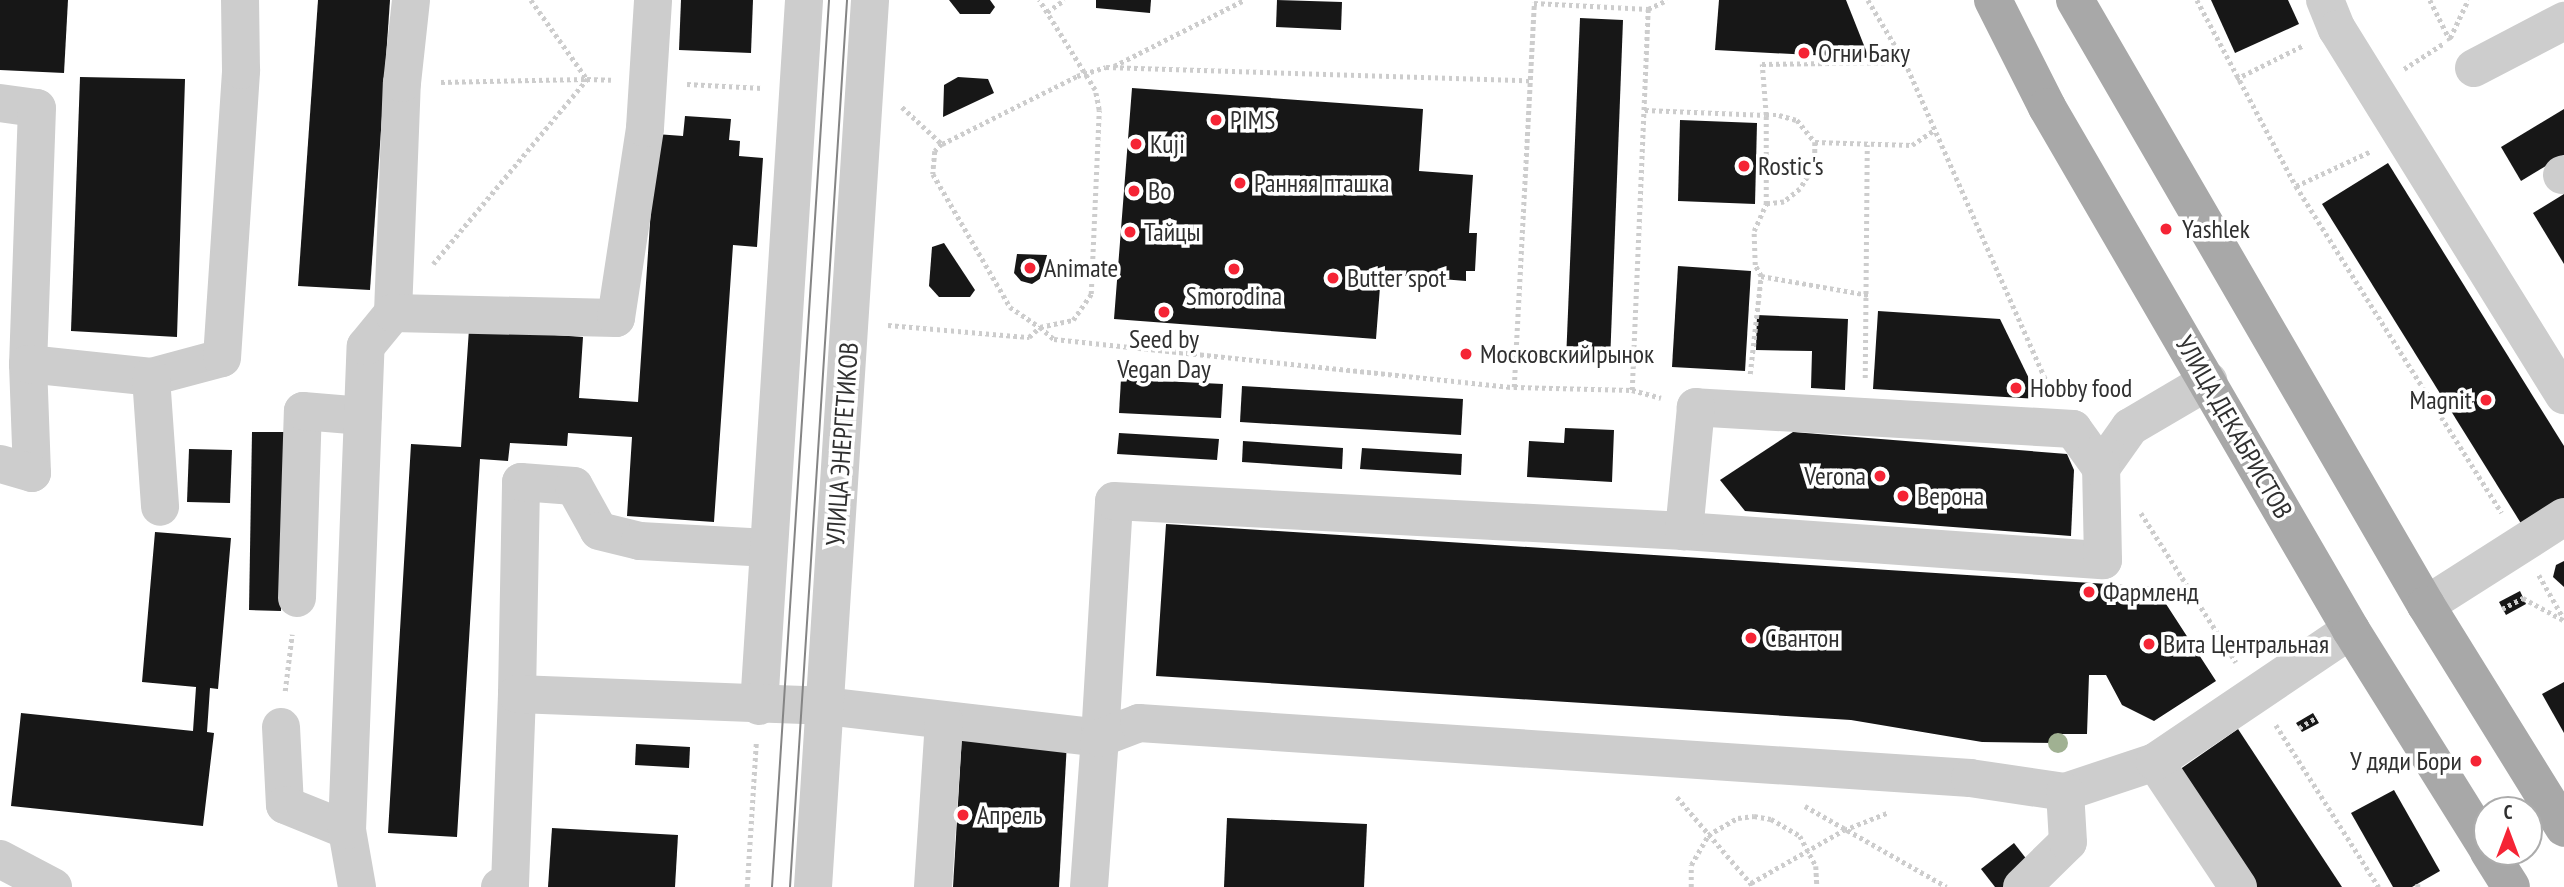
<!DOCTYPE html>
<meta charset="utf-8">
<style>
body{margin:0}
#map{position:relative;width:2564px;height:887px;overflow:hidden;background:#fff;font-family:"PT Sans Narrow",sans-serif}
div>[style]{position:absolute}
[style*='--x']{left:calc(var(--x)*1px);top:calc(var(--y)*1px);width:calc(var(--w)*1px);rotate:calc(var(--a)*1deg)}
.building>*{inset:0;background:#171717}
.path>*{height:4.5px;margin-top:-2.25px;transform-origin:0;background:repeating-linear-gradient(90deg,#cdcdcd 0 3.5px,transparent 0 7px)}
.minor>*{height:38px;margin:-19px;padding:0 19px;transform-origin:19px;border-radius:19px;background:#cdcdcd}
.major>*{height:38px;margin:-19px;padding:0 19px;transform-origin:19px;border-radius:19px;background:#a8a8a8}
.tram>*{height:2px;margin:-1px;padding:0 1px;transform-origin:1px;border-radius:1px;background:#858585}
.trees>*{width:20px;height:20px;margin:-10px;border-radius:50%;background:#a0b192}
.dots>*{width:19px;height:19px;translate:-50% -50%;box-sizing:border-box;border:4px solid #fff;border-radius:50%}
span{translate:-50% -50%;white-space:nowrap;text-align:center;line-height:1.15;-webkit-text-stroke:7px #fff;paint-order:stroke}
.poi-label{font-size:26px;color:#303030}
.left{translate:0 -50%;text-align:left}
.right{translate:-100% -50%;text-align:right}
.street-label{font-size:26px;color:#303030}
.north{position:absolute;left:2473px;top:796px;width:70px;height:70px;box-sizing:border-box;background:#fff;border:2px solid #acacac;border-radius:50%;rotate:0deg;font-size:19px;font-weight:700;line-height:28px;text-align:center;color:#303030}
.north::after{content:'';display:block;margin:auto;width:24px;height:32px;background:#f52435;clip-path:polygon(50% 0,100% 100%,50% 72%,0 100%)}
</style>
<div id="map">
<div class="building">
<i style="clip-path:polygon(0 0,68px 0,64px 73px,0 70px)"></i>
<i style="clip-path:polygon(318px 0,390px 0,370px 290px,298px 286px)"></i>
<i style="clip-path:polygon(681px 0,753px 0,751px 53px,679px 50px)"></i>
<i style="clip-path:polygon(949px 0,990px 0,995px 7px,990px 14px,960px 14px)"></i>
<i style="clip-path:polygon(1096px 0,1151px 0,1150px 13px,1096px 8px)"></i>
<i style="clip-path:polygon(1277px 0,1342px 2px,1341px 30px,1276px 27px)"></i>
<i style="clip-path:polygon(1719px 0,1846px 0,1869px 58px,1715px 50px)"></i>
<i style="clip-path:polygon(2211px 0,2288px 0,2299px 24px,2235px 53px)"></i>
<i style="clip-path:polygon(1580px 18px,1623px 20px,1610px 363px,1566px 361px)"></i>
<i style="clip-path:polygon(80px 77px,185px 79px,177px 337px,71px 331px)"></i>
<i style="clip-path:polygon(958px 77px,988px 79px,994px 93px,943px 117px,944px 85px)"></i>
<i style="clip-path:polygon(1132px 88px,1423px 109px,1419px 171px,1473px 175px,1469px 233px,1477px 233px,1475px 271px,1466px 271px,1466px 281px,1381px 274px,1376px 339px,1114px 319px)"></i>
<i style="clip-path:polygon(2564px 109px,2564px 155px,2521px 181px,2501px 147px)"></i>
<i style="clip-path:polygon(685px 116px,731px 119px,729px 140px,740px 141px,739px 156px,763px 158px,757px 247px,733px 245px,714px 522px,627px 516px,632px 437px,568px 433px,567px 446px,510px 443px,508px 461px,480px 459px,457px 837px,388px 833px,411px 444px,461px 447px,469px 329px,583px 337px,579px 398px,638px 402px,656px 134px,683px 136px)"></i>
<i style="clip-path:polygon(1680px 120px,1757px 123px,1755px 204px,1678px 201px)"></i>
<i style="clip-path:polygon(2388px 163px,2564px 446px,2564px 510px,2527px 533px,2322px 204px)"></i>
<i style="clip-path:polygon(2564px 194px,2564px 264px,2533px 213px)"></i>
<i style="clip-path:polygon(944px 243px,975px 290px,970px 297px,939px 297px,929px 286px,932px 247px)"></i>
<i style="clip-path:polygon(1017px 254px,1047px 255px,1049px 273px,1032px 284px,1021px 281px,1014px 273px)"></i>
<i style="clip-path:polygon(1678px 266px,1751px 271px,1745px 371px,1672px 367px)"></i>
<i style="clip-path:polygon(1878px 311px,2000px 319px,2039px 399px,1873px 389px)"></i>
<i style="clip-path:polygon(1757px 315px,1848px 319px,1845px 390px,1811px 388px,1812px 351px,1756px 350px)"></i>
<i style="clip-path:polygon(1121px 379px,1223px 384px,1221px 418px,1119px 413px)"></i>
<i style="clip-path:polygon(1242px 386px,1463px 399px,1461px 435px,1240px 422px)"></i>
<i style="clip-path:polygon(1565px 428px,1614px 430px,1612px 482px,1527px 477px,1529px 441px,1564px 443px)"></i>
<i style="clip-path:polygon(252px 432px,285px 432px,281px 611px,249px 610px)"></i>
<i style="clip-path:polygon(1793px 432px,2067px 454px,2074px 470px,2071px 536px,1745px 511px,1720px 480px)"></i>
<i style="clip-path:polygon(1119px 433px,1219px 439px,1217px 460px,1117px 454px)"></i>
<i style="clip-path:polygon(1243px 441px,1343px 448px,1342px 469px,1242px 462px)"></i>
<i style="clip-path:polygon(1362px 448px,1462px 454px,1461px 475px,1360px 469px)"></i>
<i style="clip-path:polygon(189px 449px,232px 450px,230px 503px,187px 502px)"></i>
<i style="clip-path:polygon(1166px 524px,2155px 587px,2216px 681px,2154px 721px,2122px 705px,2106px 675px,2089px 675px,2087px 734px,2059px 734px,2059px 743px,1982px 742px,1851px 720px,1156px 676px)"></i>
<i style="clip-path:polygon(155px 532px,231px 538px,218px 689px,210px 688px,207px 732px,214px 733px,203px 826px,11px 806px,21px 713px,193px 731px,196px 687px,142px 682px)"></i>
<i style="clip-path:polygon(2564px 561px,2564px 587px,2553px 577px,2556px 565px)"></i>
<i style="clip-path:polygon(2520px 591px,2526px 604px,2506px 615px,2499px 602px)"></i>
<i style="clip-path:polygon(2564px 682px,2564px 733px,2542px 694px)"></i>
<i style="clip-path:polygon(2313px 713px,2319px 723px,2302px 732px,2296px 723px)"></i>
<i style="clip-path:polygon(2238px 729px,2342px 887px,2254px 887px,2179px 770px)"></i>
<i style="clip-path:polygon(962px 736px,1067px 742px,1059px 887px,953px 887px)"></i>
<i style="clip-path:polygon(636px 744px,690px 747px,689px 768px,635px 765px)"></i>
<i style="clip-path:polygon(2394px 790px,2440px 871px,2412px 887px,2393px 887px,2351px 813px)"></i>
<i style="clip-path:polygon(1227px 818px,1367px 824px,1364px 887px,1224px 887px)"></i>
<i style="clip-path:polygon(552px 828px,678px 835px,675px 887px,548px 887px)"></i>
<i style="clip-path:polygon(2014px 843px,2035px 870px,2013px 887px,1995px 887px,1981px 869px)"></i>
</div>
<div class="path">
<i style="--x:531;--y:0;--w:97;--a:54.7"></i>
<i style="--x:587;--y:79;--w:24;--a:2"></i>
<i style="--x:1868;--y:0;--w:72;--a:59.2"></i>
<i style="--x:1905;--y:62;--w:360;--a:66.1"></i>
<i style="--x:2197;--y:0;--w:211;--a:62"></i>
<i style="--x:2296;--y:186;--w:386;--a:57.8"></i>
<i style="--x:2430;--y:0;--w:45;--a:63.4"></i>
<i style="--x:1047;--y:12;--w:21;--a:-35"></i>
<i style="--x:2450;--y:38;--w:42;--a:-64.7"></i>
<i style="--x:1114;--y:66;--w:146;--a:-26.9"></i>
<i style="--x:2404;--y:69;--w:48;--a:-33"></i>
<i style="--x:2236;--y:79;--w:76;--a:-26.6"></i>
<i style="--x:441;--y:82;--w:145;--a:-1.2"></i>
<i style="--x:687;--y:84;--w:75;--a:3.1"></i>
<i style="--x:902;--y:107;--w:54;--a:42.8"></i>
<i style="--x:942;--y:144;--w:151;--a:-26.7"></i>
<i style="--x:1077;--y:76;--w:30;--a:-17"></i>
<i style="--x:1106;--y:67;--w:425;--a:1.8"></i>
<i style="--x:1645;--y:110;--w:121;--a:2.4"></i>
<i style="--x:1766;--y:115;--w:13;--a:0"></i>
<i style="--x:1779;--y:115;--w:19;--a:16"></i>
<i style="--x:1797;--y:120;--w:28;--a:51"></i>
<i style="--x:1815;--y:142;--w:23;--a:90"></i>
<i style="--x:1815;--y:165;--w:28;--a:122"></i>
<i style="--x:1800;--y:189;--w:21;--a:141"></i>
<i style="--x:1784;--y:202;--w:18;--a:174"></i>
<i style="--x:1766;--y:204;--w:89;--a:-90"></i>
<i style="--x:1766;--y:115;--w:51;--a:-94.5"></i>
<i style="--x:1762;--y:64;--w:143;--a:-0.8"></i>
<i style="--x:1815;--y:142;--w:97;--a:1.8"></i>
<i style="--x:1912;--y:145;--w:27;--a:-34"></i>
<i style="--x:942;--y:144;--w:10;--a:135"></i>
<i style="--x:935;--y:151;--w:23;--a:95"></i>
<i style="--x:933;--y:174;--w:154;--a:59.9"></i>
<i style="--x:1010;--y:307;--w:36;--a:34"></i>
<i style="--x:1040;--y:327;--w:34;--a:-12"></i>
<i style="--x:1073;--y:320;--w:32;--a:-55"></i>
<i style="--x:1091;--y:294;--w:184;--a:-87.5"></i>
<i style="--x:1099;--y:110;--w:20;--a:-101"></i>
<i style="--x:1095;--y:90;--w:106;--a:-121.9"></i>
<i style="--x:2296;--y:186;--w:83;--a:-25"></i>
<i style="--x:433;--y:264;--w:241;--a:-50.2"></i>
<i style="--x:1761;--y:276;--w:13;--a:-119"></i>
<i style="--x:1755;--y:265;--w:34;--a:-92"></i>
<i style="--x:1754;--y:231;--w:30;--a:-66"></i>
<i style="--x:888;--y:325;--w:142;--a:4.9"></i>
<i style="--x:1029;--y:337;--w:15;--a:-42"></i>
<i style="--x:1040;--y:327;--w:18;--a:41"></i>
<i style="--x:1054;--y:339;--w:462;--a:6"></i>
<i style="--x:1514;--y:387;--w:118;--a:1.5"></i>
<i style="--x:1632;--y:390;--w:30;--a:15"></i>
<i style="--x:1750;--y:374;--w:99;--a:-83.6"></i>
<i style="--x:1761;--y:276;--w:110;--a:10"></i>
<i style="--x:1865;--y:378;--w:233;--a:-89.5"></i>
<i style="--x:1514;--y:387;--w:385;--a:-87"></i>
<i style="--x:1534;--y:3;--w:114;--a:3"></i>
<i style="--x:1632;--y:390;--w:381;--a:-87.6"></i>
<i style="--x:1648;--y:9;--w:21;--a:-25"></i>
<i style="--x:2141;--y:513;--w:177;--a:57.5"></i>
<i style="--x:2539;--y:575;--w:51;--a:60.4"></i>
<i style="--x:2502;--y:609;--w:24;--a:-28"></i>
<i style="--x:2523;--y:598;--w:46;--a:28.8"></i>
<i style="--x:285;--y:691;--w:57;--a:-83"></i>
<i style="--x:2276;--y:725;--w:192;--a:57.6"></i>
<i style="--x:2299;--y:728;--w:21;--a:-31"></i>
<i style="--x:1677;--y:797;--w:118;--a:49.5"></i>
<i style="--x:1805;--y:806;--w:163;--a:29.7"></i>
<i style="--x:1751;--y:883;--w:107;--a:-29.7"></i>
<i style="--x:1844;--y:830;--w:46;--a:-21.6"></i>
<i style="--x:2418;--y:884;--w:3;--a:90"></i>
<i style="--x:747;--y:887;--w:145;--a:-86.4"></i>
<i style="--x:1691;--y:887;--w:22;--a:-90"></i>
<i style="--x:1691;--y:865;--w:34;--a:-60"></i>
<i style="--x:1708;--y:835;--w:34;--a:-30"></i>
<i style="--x:1738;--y:818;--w:16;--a:-7"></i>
<i style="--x:1754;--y:816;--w:17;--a:10"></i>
<i style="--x:1771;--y:819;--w:34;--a:30"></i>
<i style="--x:1800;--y:836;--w:34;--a:62"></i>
<i style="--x:1816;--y:866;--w:21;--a:87"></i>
</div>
<div class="minor">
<i style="--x:2325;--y:0;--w:31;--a:68"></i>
<i style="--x:2337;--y:29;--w:431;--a:58.2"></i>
<i style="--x:2474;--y:68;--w:102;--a:-27.6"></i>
<i style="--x:0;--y:103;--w:37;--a:8"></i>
<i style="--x:37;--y:108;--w:256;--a:92"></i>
<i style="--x:28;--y:364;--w:109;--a:87.9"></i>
<i style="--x:32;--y:473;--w:33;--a:-164"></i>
<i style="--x:2562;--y:175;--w:2;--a:-27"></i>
<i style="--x:393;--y:313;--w:230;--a:-87.8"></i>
<i style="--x:402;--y:83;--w:83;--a:-83.8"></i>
<i style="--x:28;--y:364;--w:124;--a:6"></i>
<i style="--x:151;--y:377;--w:73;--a:-15"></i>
<i style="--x:222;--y:358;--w:289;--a:-86.2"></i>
<i style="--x:241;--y:70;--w:70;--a:-90.8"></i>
<i style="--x:151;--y:377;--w:130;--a:86"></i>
<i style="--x:2101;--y:468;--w:50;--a:-54.7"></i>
<i style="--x:2130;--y:427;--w:91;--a:-30.5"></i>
<i style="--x:297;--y:598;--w:187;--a:-88.2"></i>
<i style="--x:303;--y:411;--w:60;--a:4.8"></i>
<i style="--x:2426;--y:605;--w:164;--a:-32.5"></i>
<i style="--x:517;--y:694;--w:212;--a:-88.9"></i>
<i style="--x:521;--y:482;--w:53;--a:4.3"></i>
<i style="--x:574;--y:486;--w:51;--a:60.9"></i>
<i style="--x:599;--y:531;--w:42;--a:13.7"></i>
<i style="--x:640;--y:541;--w:129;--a:3.1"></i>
<i style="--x:759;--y:706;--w:707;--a:-86.35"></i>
<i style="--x:281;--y:727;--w:78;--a:87.1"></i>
<i style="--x:285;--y:805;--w:67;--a:22"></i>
<i style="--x:2155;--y:762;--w:150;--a:56.4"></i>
<i style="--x:0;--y:859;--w:60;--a:27.8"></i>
<i style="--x:357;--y:887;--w:58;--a:-100"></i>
<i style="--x:347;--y:830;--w:484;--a:-87.8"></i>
<i style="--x:366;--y:346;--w:43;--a:-50.7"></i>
<i style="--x:393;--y:313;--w:223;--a:1.3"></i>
<i style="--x:616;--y:318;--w:192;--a:-81.3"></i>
<i style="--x:645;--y:128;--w:128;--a:-86.4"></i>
<i style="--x:500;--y:887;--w:10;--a:-11"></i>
<i style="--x:510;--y:885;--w:191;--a:-87.9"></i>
<i style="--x:517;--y:694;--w:308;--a:2.2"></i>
<i style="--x:825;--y:706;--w:277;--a:6.6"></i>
<i style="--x:1100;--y:738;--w:237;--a:-86.6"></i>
<i style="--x:1114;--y:501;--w:571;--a:3.01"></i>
<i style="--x:1684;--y:531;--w:420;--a:4"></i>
<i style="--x:2103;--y:560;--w:92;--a:-91.2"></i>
<i style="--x:2101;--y:468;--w:48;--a:-125.7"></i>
<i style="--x:2073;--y:429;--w:378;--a:-176.7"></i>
<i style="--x:1696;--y:407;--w:125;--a:95.5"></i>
<i style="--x:813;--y:887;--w:889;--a:-86.32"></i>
<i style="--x:933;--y:887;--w:166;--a:-86.2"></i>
<i style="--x:1089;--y:887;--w:149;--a:-85.8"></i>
<i style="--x:1100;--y:738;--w:42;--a:-21"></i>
<i style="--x:1139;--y:723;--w:833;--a:3.79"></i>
<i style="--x:1970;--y:778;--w:96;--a:8.4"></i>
<i style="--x:2065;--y:792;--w:95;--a:-18.4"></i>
<i style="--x:2155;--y:762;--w:236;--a:-34"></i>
<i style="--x:2022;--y:887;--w:64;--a:-44.4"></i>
<i style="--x:2068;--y:842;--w:50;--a:-93.4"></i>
</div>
<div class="major">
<i style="--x:1993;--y:0;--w:120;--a:63.2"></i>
<i style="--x:2047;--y:107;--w:605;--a:59.83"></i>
<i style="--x:2351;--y:630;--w:257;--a:58"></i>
<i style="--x:2075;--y:0;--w:699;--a:59.88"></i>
<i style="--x:2426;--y:605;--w:262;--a:58.2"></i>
<i style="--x:2489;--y:852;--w:41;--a:57.8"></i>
</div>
<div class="tram">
<i style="--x:772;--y:887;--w:889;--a:-86.32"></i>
<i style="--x:790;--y:887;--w:889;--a:-86.32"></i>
</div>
<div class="trees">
<i style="left:2058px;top:743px"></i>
</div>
<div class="dots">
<i style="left:1804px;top:53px;background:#f52435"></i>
<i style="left:1216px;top:120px;background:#f52435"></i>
<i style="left:1136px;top:144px;background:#f52435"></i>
<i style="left:1744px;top:166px;background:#f52435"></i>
<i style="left:1240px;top:183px;background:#f52435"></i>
<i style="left:1134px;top:191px;background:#f52435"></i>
<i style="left:2166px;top:229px;background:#f52435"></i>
<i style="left:1130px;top:232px;background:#f52435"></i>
<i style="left:1030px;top:268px;background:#f52435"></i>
<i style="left:1234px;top:269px;background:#f52435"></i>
<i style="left:1333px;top:278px;background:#f52435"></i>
<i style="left:1164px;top:312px;background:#f52435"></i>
<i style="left:1466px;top:354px;background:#f52435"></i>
<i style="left:2016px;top:388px;background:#f52435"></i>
<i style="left:2486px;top:400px;background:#f52435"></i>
<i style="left:1880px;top:476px;background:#f52435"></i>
<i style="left:1903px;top:496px;background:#f52435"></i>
<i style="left:2089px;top:592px;background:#f52435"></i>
<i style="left:1751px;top:638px;background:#f52435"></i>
<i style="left:2149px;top:644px;background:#f52435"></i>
<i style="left:2476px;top:761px;background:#f52435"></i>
<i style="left:963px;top:815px;background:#f52435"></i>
</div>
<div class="poi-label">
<span class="left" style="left:1818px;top:53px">Огни Баку</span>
<span class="left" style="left:1230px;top:120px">PIMS</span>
<span class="left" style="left:1150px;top:144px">Kuji</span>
<span class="left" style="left:1758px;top:166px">Rostic's</span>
<span class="left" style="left:1254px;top:183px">Ранняя пташка</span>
<span class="left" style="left:1148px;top:191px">Bo</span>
<span class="left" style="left:2182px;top:229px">Yashlek</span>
<span class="left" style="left:1144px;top:232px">Тайцы</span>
<span class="left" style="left:1044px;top:268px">Animate</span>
<span class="left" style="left:1347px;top:278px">Butter spot</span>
<span style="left:1234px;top:296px">Smorodina</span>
<span style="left:1164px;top:354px">Seed by<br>Vegan Day</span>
<span class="left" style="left:1480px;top:354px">Московский рынок</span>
<span class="left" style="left:2030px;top:388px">Hobby food</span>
<span class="right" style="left:2472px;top:400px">Magnit</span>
<span class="right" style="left:1866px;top:476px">Verona</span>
<span class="left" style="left:1917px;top:496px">Верона</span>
<span class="left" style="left:2103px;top:592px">Фармленд</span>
<span class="left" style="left:1765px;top:638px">Свантон</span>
<span class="left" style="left:2163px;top:644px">Вита Центральная</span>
<span class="right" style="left:2462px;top:761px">У дяди Бори</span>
<span class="left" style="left:977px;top:815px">Апрель</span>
</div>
<div class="street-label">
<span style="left:2234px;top:427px;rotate:60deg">УЛИЦА ДЕКАБРИСТОВ</span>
<span style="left:842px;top:444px;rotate:-86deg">УЛИЦА ЭНЕРГЕТИКОВ</span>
</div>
<div class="north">С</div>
</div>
